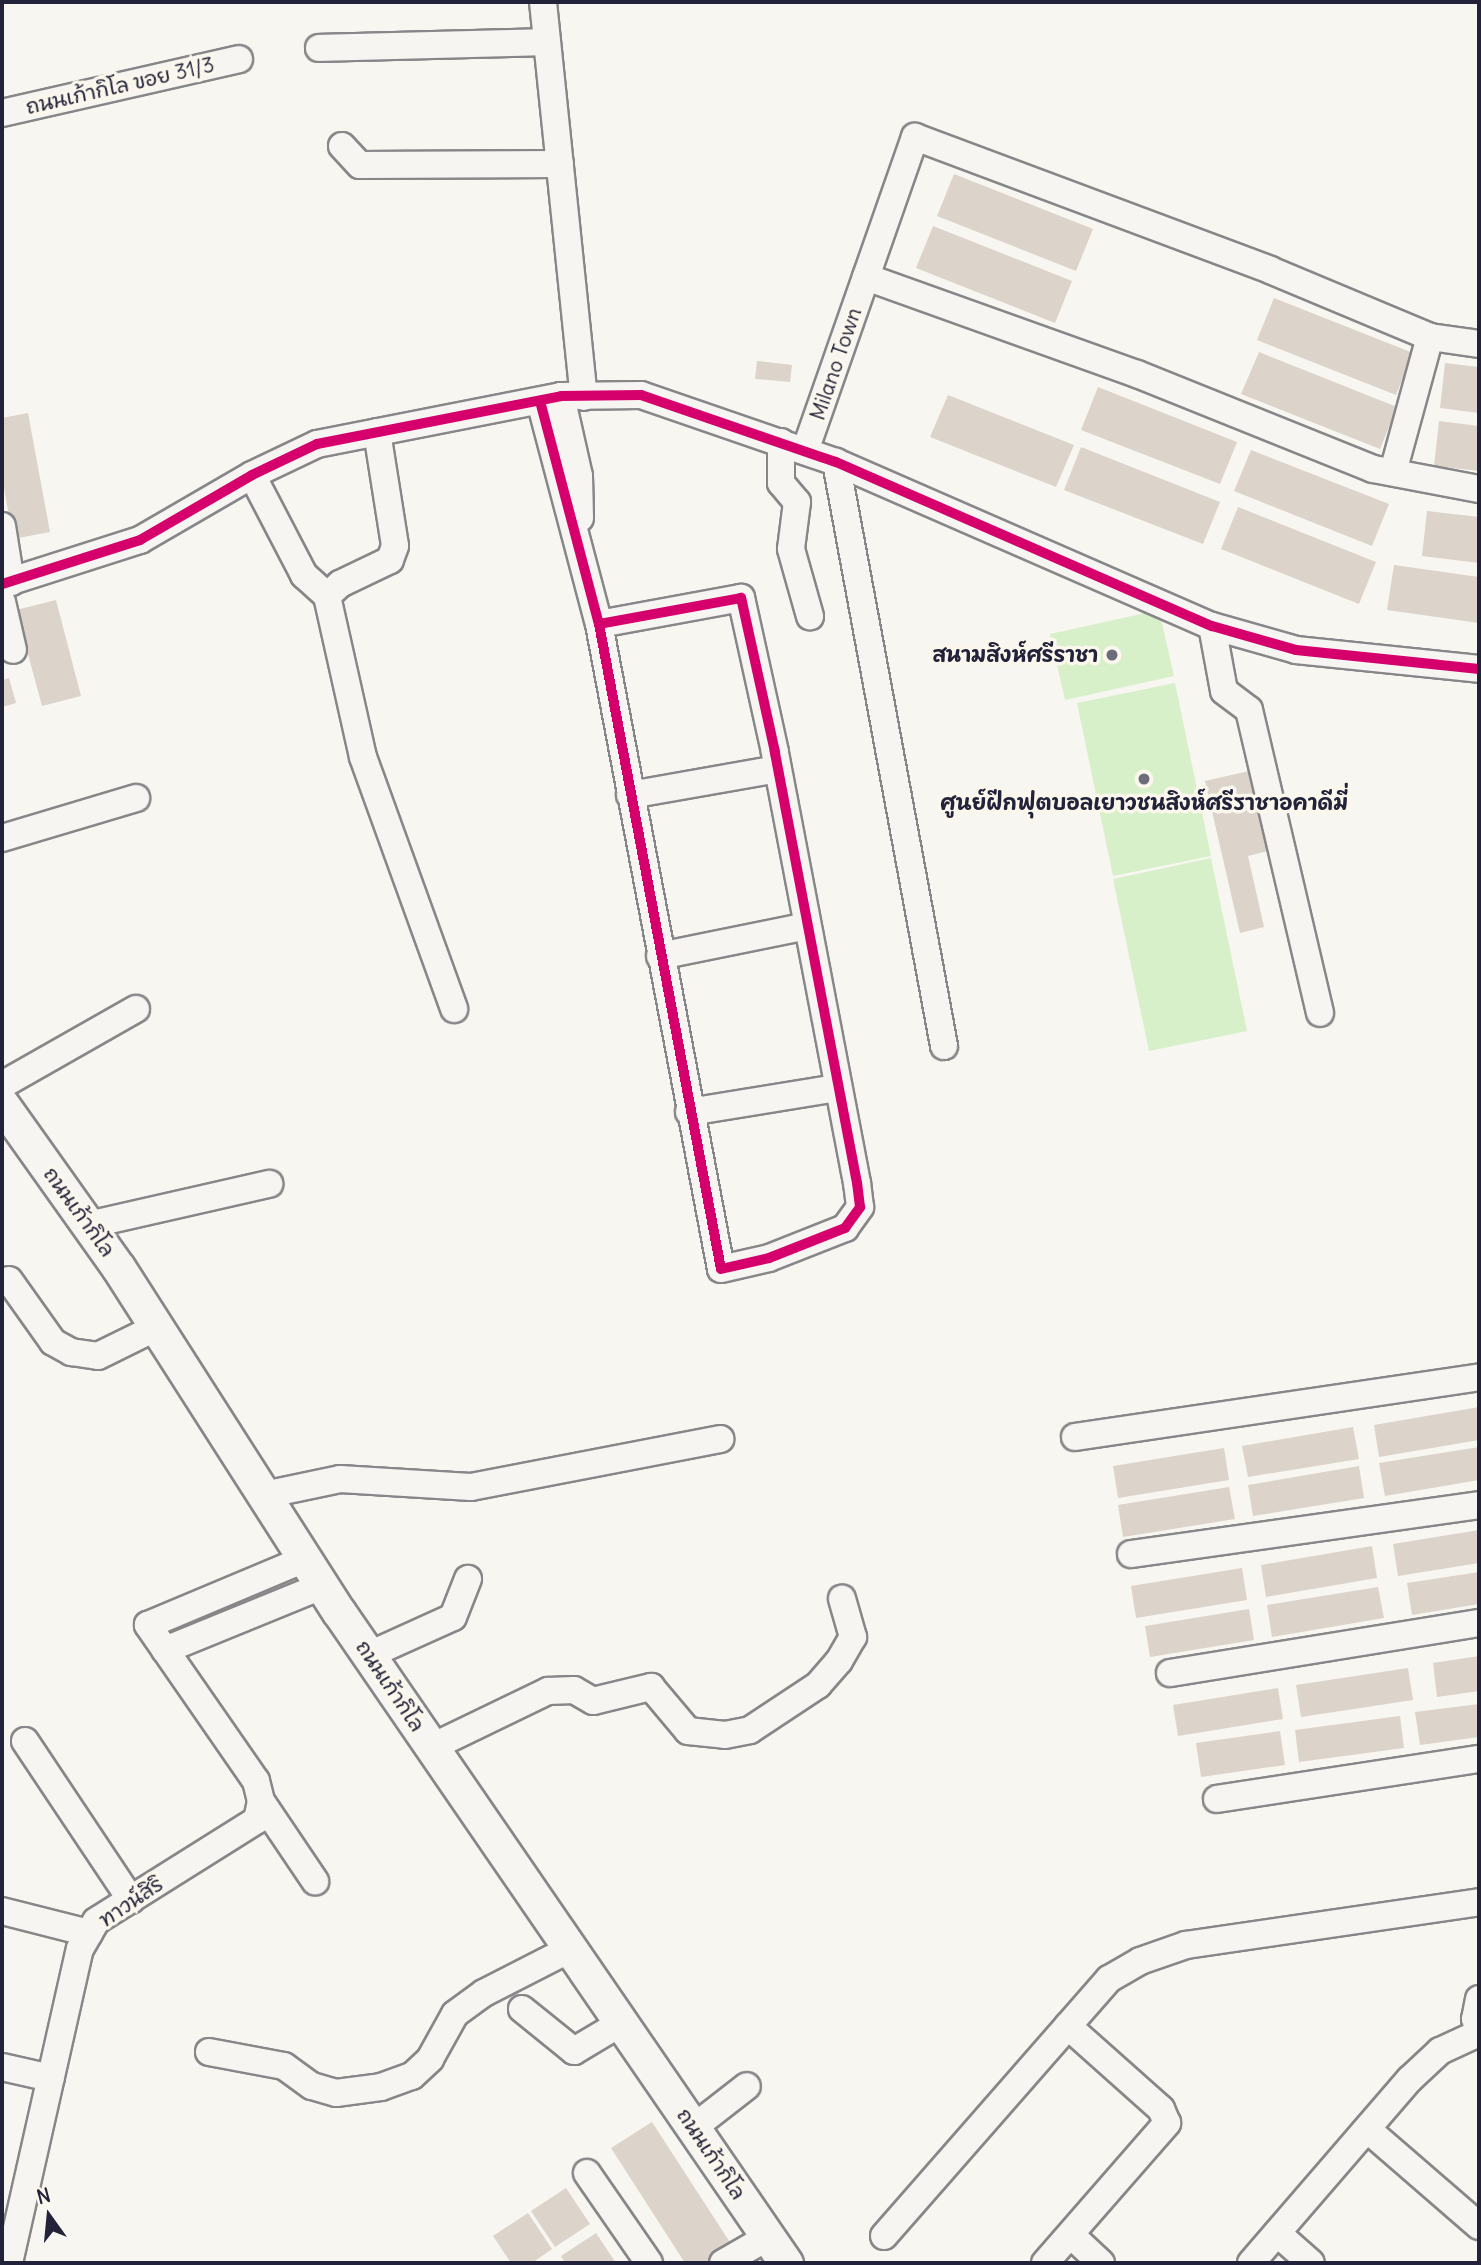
<!DOCTYPE html>
<meta charset="utf-8">
<style>
body{margin:0}
#map{position:relative;width:1481px;height:2265px;overflow:hidden;background:#f8f6f0;font-family:Delius,"Playpen Sans Thai",sans-serif}
div>[style]{position:absolute}
[style*='--x']{left:calc(var(--x)*1px);top:calc(var(--y)*1px);width:calc(var(--w)*1px);rotate:calc(var(--a)*1deg)}
.green>*{inset:0;background:#d7f0ca}
.building>*{inset:0;background:#dcd3ca}
.roads{filter:drop-shadow(2px 0 #878688) drop-shadow(-2px 0 #878688) drop-shadow(0 2px #878688) drop-shadow(0 -2px #878688)}
.minor>*{height:26px;margin:-13px;padding:0 13px;transform-origin:13px;border-radius:13px;background:#f6f5f1}
.major>*{height:33px;margin:-16.5px;padding:0 16.5px;transform-origin:16.5px;border-radius:16.5px;background:#f6f5f1}
.cycleway>*{height:10px;margin:-5px;padding:0 5px;transform-origin:5px;border-radius:5px;background:#d6006c}
.dots>*{width:19px;height:19px;translate:-50% -50%;box-sizing:border-box;border:4px solid #fbf7ec;border-radius:50%}
span{translate:-50% -50%;white-space:nowrap;text-align:center;line-height:1.15;-webkit-text-stroke:7px #fbf7ec;paint-order:stroke}
.street-label{font-size:21px;color:#22223b}
.poi-label{font-size:21px;color:#22223b;font-weight:700}
.right{translate:-100% -50%;text-align:right}
.frame{position:absolute;inset:0;border:4px solid #22223b;pointer-events:none}
.north{position:absolute;left:14px;top:2181px;width:70px;height:70px;-webkit-text-stroke:5px #fbf7ec;paint-order:stroke;rotate:345deg;font-size:19px;font-weight:700;line-height:28px;text-align:center;color:#22223b}
.north::after{content:'';display:block;margin:auto;width:24px;height:32px;background:#22223b;clip-path:polygon(50% 0,100% 100%,50% 72%,0 100%)}
</style>
<div id="map">
<div class="green">
<i style="clip-path:polygon(1159px 610px,1174px 676px,1065px 700px,1050px 634px)"></i>
<i style="clip-path:polygon(1175px 683px,1211px 856px,1113px 876px,1077px 703px)"></i>
<i style="clip-path:polygon(1211px 858px,1247px 1031px,1149px 1051px,1113px 879px)"></i>
</div>
<div class="building">
<i style="clip-path:polygon(954px 174px,1093px 229px,1076px 271px,937px 216px)"></i>
<i style="clip-path:polygon(933px 226px,1072px 281px,1055px 323px,916px 268px)"></i>
<i style="clip-path:polygon(1274px 298px,1413px 353px,1396px 395px,1257px 340px)"></i>
<i style="clip-path:polygon(1259px 352px,1397px 407px,1380px 449px,1241px 394px)"></i>
<i style="clip-path:polygon(757px 361px,792px 365px,790px 382px,755px 379px)"></i>
<i style="clip-path:polygon(1445px 363px,1479px 367px,1479px 413px,1440px 408px)"></i>
<i style="clip-path:polygon(1098px 387px,1237px 442px,1220px 484px,1081px 430px)"></i>
<i style="clip-path:polygon(948px 395px,1074px 445px,1056px 487px,930px 437px)"></i>
<i style="clip-path:polygon(28px 413px,50px 532px,13px 539px,2px 476px,2px 418px)"></i>
<i style="clip-path:polygon(1439px 421px,1479px 426px,1479px 471px,1434px 466px)"></i>
<i style="clip-path:polygon(1081px 447px,1220px 502px,1203px 544px,1064px 490px)"></i>
<i style="clip-path:polygon(1251px 450px,1389px 504px,1372px 546px,1234px 491px)"></i>
<i style="clip-path:polygon(1238px 507px,1376px 562px,1359px 604px,1221px 549px)"></i>
<i style="clip-path:polygon(1427px 511px,1479px 517px,1479px 563px,1422px 556px)"></i>
<i style="clip-path:polygon(1394px 565px,1479px 577px,1479px 623px,1387px 610px)"></i>
<i style="clip-path:polygon(56px 600px,81px 696px,42px 706px,16px 610px)"></i>
<i style="clip-path:polygon(9px 678px,16px 703px,2px 707px,2px 680px)"></i>
<i style="clip-path:polygon(1249px 771px,1268px 851px,1248px 856px,1264px 927px,1240px 933px,1205px 781px)"></i>
<i style="clip-path:polygon(1479px 1407px,1479px 1440px,1379px 1457px,1374px 1425px)"></i>
<i style="clip-path:polygon(1353px 1427px,1359px 1459px,1248px 1477px,1242px 1446px)"></i>
<i style="clip-path:polygon(1479px 1447px,1479px 1480px,1385px 1496px,1379px 1463px)"></i>
<i style="clip-path:polygon(1224px 1448px,1229px 1480px,1118px 1498px,1113px 1466px)"></i>
<i style="clip-path:polygon(1359px 1466px,1364px 1498px,1253px 1516px,1248px 1485px)"></i>
<i style="clip-path:polygon(1229px 1487px,1235px 1519px,1123px 1537px,1118px 1505px)"></i>
<i style="clip-path:polygon(1479px 1530px,1479px 1563px,1398px 1576px,1393px 1544px)"></i>
<i style="clip-path:polygon(1372px 1546px,1377px 1578px,1266px 1597px,1261px 1565px)"></i>
<i style="clip-path:polygon(1242px 1568px,1247px 1600px,1136px 1618px,1131px 1586px)"></i>
<i style="clip-path:polygon(1479px 1572px,1479px 1604px,1412px 1615px,1407px 1583px)"></i>
<i style="clip-path:polygon(1378px 1587px,1384px 1618px,1272px 1637px,1267px 1605px)"></i>
<i style="clip-path:polygon(1249px 1609px,1254px 1640px,1150px 1657px,1145px 1626px)"></i>
<i style="clip-path:polygon(1479px 1656px,1479px 1691px,1437px 1697px,1433px 1663px)"></i>
<i style="clip-path:polygon(1408px 1668px,1413px 1700px,1301px 1717px,1296px 1685px)"></i>
<i style="clip-path:polygon(1278px 1688px,1283px 1719px,1178px 1736px,1173px 1705px)"></i>
<i style="clip-path:polygon(1479px 1704px,1479px 1737px,1420px 1745px,1415px 1712px)"></i>
<i style="clip-path:polygon(1400px 1716px,1404px 1748px,1299px 1762px,1295px 1730px)"></i>
<i style="clip-path:polygon(1280px 1731px,1285px 1765px,1201px 1777px,1196px 1743px)"></i>
<i style="clip-path:polygon(652px 2122px,733px 2247px,708px 2263px,685px 2263px,611px 2148px)"></i>
<i style="clip-path:polygon(566px 2188px,590px 2224px,555px 2247px,531px 2211px)"></i>
<i style="clip-path:polygon(528px 2213px,552px 2249px,532px 2263px,511px 2263px,493px 2236px)"></i>
<i style="clip-path:polygon(596px 2233px,616px 2263px,565px 2263px,561px 2256px)"></i>
</div>
<div class="roads">
<div class="minor">
<i style="--x:543;--y:2;--w:397;--a:84.1"></i>
<i style="--x:319;--y:48;--w:228;--a:-1.5"></i>
<i style="--x:2;--y:113;--w:243;--a:-12.8"></i>
<i style="--x:342;--y:146;--w:26;--a:47"></i>
<i style="--x:360;--y:165;--w:200;--a:-0.3"></i>
<i style="--x:866;--y:277;--w:288;--a:19.7"></i>
<i style="--x:1137;--y:374;--w:254;--a:21.9"></i>
<i style="--x:1373;--y:469;--w:108;--a:10.7"></i>
<i style="--x:561;--y:396;--w:82;--a:77.3"></i>
<i style="--x:579;--y:476;--w:42;--a:88.6"></i>
<i style="--x:540;--y:401;--w:231;--a:75.2"></i>
<i style="--x:599;--y:624;--w:656;--a:79.29"></i>
<i style="--x:721;--y:1269;--w:49;--a:-12.9"></i>
<i style="--x:769;--y:1258;--w:82;--a:-21.5"></i>
<i style="--x:845;--y:1228;--w:26;--a:-54"></i>
<i style="--x:860;--y:1207;--w:24;--a:-97"></i>
<i style="--x:857;--y:1183;--w:439;--a:-100.8"></i>
<i style="--x:775;--y:752;--w:158;--a:-102.4"></i>
<i style="--x:741;--y:598;--w:144;--a:169.6"></i>
<i style="--x:377;--y:432;--w:115;--a:81"></i>
<i style="--x:395;--y:546;--w:15;--a:110"></i>
<i style="--x:390;--y:560;--w:55;--a:154.4"></i>
<i style="--x:340;--y:584;--w:18;--a:137"></i>
<i style="--x:327;--y:596;--w:165;--a:77.4"></i>
<i style="--x:363;--y:757;--w:268;--a:70.1"></i>
<i style="--x:781;--y:442;--w:41;--a:90"></i>
<i style="--x:781;--y:483;--w:25;--a:50"></i>
<i style="--x:797;--y:502;--w:47;--a:97.3"></i>
<i style="--x:791;--y:549;--w:70;--a:74.2"></i>
<i style="--x:805;--y:451;--w:333;--a:-70.7"></i>
<i style="--x:915;--y:137;--w:379;--a:20.5"></i>
<i style="--x:1270;--y:270;--w:173;--a:22.7"></i>
<i style="--x:1430;--y:337;--w:49;--a:8.1"></i>
<i style="--x:836;--y:462;--w:594;--a:79.52"></i>
<i style="--x:1393;--y:472;--w:140;--a:-74.7"></i>
<i style="--x:252;--y:475;--w:113;--a:62.5"></i>
<i style="--x:304;--y:575;--w:31;--a:42"></i>
<i style="--x:2;--y:526;--w:57;--a:80.9"></i>
<i style="--x:2;--y:584;--w:145;--a:-17.7"></i>
<i style="--x:140;--y:540;--w:129;--a:-30.1"></i>
<i style="--x:252;--y:475;--w:72;--a:-25.5"></i>
<i style="--x:317;--y:444;--w:249;--a:-11.1"></i>
<i style="--x:561;--y:396;--w:80;--a:-0.7"></i>
<i style="--x:641;--y:395;--w:206;--a:19"></i>
<i style="--x:836;--y:462;--w:410;--a:23.6"></i>
<i style="--x:1212;--y:626;--w:87;--a:15.9"></i>
<i style="--x:1296;--y:650;--w:184;--a:5.9"></i>
<i style="--x:2;--y:602;--w:49;--a:77.1"></i>
<i style="--x:1212;--y:626;--w:66;--a:79.5"></i>
<i style="--x:1224;--y:691;--w:31;--a:37"></i>
<i style="--x:1249;--y:710;--w:311;--a:76.8"></i>
<i style="--x:630;--y:795;--w:149;--a:-10"></i>
<i style="--x:2;--y:838;--w:140;--a:-16.6"></i>
<i style="--x:660;--y:956;--w:150;--a:-11.5"></i>
<i style="--x:2;--y:1085;--w:154;--a:-29.6"></i>
<i style="--x:689;--y:1112;--w:150;--a:-9.2"></i>
<i style="--x:88;--y:1225;--w:186;--a:-12.8"></i>
<i style="--x:9;--y:1280;--w:76;--a:54.6"></i>
<i style="--x:53;--y:1342;--w:21;--a:29"></i>
<i style="--x:71;--y:1352;--w:27;--a:8"></i>
<i style="--x:98;--y:1356;--w:66;--a:-26.2"></i>
<i style="--x:1075;--y:1437;--w:408;--a:-8.4"></i>
<i style="--x:264;--y:1495;--w:78;--a:-11.9"></i>
<i style="--x:340;--y:1479;--w:131;--a:3.5"></i>
<i style="--x:471;--y:1487;--w:254;--a:-10.9"></i>
<i style="--x:1131;--y:1554;--w:351;--a:-8"></i>
<i style="--x:165;--y:1650;--w:170;--a:-22.2"></i>
<i style="--x:369;--y:1655;--w:92;--a:-24.3"></i>
<i style="--x:453;--y:1617;--w:41;--a:-68.5"></i>
<i style="--x:1170;--y:1673;--w:313;--a:-9.2"></i>
<i style="--x:25;--y:1741;--w:191;--a:56.3"></i>
<i style="--x:432;--y:1747;--w:129;--a:-25.8"></i>
<i style="--x:548;--y:1691;--w:26;--a:-2"></i>
<i style="--x:574;--y:1690;--w:22;--a:30"></i>
<i style="--x:593;--y:1701;--w:60;--a:-13.6"></i>
<i style="--x:651;--y:1687;--w:57;--a:49.9"></i>
<i style="--x:688;--y:1731;--w:37;--a:6"></i>
<i style="--x:725;--y:1735;--w:25;--a:-11"></i>
<i style="--x:750;--y:1730;--w:82;--a:-33.5"></i>
<i style="--x:818;--y:1685;--w:32;--a:-49"></i>
<i style="--x:839;--y:1661;--w:28;--a:-60"></i>
<i style="--x:853;--y:1637;--w:40;--a:-106"></i>
<i style="--x:1217;--y:1799;--w:265;--a:-8.7"></i>
<i style="--x:261;--y:1801;--w:97;--a:56"></i>
<i style="--x:2;--y:1911;--w:90;--a:14.2"></i>
<i style="--x:1479;--y:1999;--w:20;--a:101"></i>
<i style="--x:1475;--y:2019;--w:9;--a:63"></i>
<i style="--x:522;--y:2009;--w:67;--a:38.9"></i>
<i style="--x:574;--y:2051;--w:55;--a:-30.8"></i>
<i style="--x:209;--y:2052;--w:76;--a:10.6"></i>
<i style="--x:284;--y:2066;--w:34;--a:36"></i>
<i style="--x:312;--y:2086;--w:25;--a:16"></i>
<i style="--x:336;--y:2093;--w:45;--a:-7.6"></i>
<i style="--x:381;--y:2087;--w:33;--a:-20"></i>
<i style="--x:412;--y:2076;--w:25;--a:-43"></i>
<i style="--x:430;--y:2059;--w:51;--a:-60.9"></i>
<i style="--x:455;--y:2014;--w:36;--a:-36"></i>
<i style="--x:484;--y:1993;--w:97;--a:-27.1"></i>
<i style="--x:2;--y:2067;--w:50;--a:12.7"></i>
<i style="--x:693;--y:2128;--w:68;--a:-37.9"></i>
<i style="--x:1367;--y:2129;--w:148;--a:40.9"></i>
<i style="--x:587;--y:2173;--w:109;--a:55.4"></i>
<i style="--x:1277;--y:2233;--w:45;--a:41.4"></i>
<i style="--x:1071;--y:2235;--w:41;--a:43"></i>
<i style="--x:884;--y:2236;--w:342;--a:-48.8"></i>
<i style="--x:1109;--y:1979;--w:36;--a:-30"></i>
<i style="--x:1140;--y:1961;--w:49;--a:-19.2"></i>
<i style="--x:1186;--y:1945;--w:296;--a:-8.3"></i>
<i style="--x:9;--y:2263;--w:322;--a:-77.3"></i>
<i style="--x:80;--y:1949;--w:32;--a:-60"></i>
<i style="--x:96;--y:1921;--w:190;--a:-32.1"></i>
<i style="--x:257;--y:1820;--w:19;--a:-78"></i>
<i style="--x:261;--y:1801;--w:21;--a:-104"></i>
<i style="--x:256;--y:1781;--w:190;--a:-124.7"></i>
<i style="--x:148;--y:1625;--w:170;--a:-22.8"></i>
<i style="--x:723;--y:2263;--w:52;--a:-30"></i>
<i style="--x:1045;--y:2263;--w:186;--a:-48.9"></i>
<i style="--x:1167;--y:2123;--w:15;--a:-113"></i>
<i style="--x:1161;--y:2109;--w:125;--a:-138.3"></i>
<i style="--x:1251;--y:2263;--w:243;--a:-49.2"></i>
<i style="--x:1410;--y:2079;--w:41;--a:-43"></i>
<i style="--x:1440;--y:2051;--w:43;--a:-24.8"></i>
</div>
<div class="major">
<i style="--x:2;--y:1104;--w:200;--a:54.6"></i>
<i style="--x:118;--y:1267;--w:410;--a:57.4"></i>
<i style="--x:339;--y:1612;--w:790;--a:55.53"></i>
</div>
</div>
<div class="cycleway">
<i style="--x:540;--y:401;--w:231;--a:75.2"></i>
<i style="--x:599;--y:624;--w:656;--a:79.29"></i>
<i style="--x:721;--y:1269;--w:49;--a:-12.9"></i>
<i style="--x:769;--y:1258;--w:82;--a:-21.5"></i>
<i style="--x:845;--y:1228;--w:26;--a:-54"></i>
<i style="--x:860;--y:1207;--w:24;--a:-97"></i>
<i style="--x:857;--y:1183;--w:439;--a:-100.8"></i>
<i style="--x:775;--y:752;--w:158;--a:-102.4"></i>
<i style="--x:741;--y:598;--w:144;--a:169.6"></i>
<i style="--x:2;--y:584;--w:145;--a:-17.7"></i>
<i style="--x:140;--y:540;--w:129;--a:-30.1"></i>
<i style="--x:252;--y:475;--w:72;--a:-25.5"></i>
<i style="--x:317;--y:444;--w:249;--a:-11.1"></i>
<i style="--x:561;--y:396;--w:80;--a:-0.7"></i>
<i style="--x:641;--y:395;--w:206;--a:19"></i>
<i style="--x:836;--y:462;--w:410;--a:23.6"></i>
<i style="--x:1212;--y:626;--w:87;--a:15.9"></i>
<i style="--x:1296;--y:650;--w:184;--a:5.9"></i>
</div>
<div class="dots">
<i style="left:1112px;top:655px;background:#6d6c7a"></i>
<i style="left:1144px;top:779px;background:#6d6c7a"></i>
</div>
<div class="street-label">
<span style="left:120px;top:86px;rotate:-13deg">ถนนเก้ากิโล ขอย 31/3</span>
<span style="left:836px;top:364px;rotate:-71deg">Milano Town</span>
<span style="left:79px;top:1212px;rotate:54deg">ถนนเก้ากิโล</span>
<span style="left:390px;top:1686px;rotate:56deg">ถนนเก้ากิโล</span>
<span style="left:131px;top:1902px;rotate:-34deg">ทาวน์สิริ</span>
<span style="left:711px;top:2154px;rotate:56deg">ถนนเก้ากิโล</span>
</div>
<div class="poi-label">
<span class="right" style="left:1098px;top:655px">สนามสิงห์ศรีราชา</span>
<span style="left:1144px;top:803px">ศูนย์ฝีกฟุตบอลเยาวชนสิงห์ศรีราชาอคาดีมี่</span>
</div>
<div class="frame"></div>
<div class="north">N</div>
</div>
